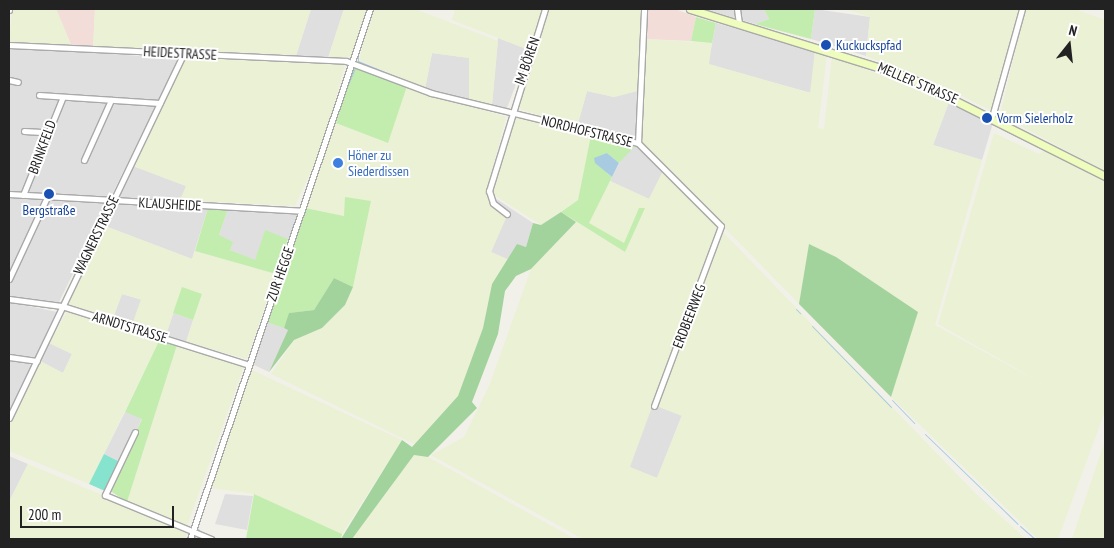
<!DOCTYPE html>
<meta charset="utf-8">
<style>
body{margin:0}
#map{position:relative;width:1114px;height:548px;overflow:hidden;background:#f2f1e9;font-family:"PT Sans Narrow",sans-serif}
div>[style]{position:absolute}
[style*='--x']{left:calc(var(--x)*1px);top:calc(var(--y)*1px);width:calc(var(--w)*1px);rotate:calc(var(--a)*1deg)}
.residential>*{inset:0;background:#e0dfdf}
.commercial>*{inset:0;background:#f3ddd8}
.farmland>*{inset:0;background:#eaf1d4}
.grass>*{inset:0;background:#c3edae}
.forest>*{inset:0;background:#a3d39c}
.pitch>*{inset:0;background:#85e3ce}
.water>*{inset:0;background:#a8cbe1}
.stream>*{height:1px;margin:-0.5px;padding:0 0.5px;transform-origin:0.5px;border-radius:0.5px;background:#a8cbe1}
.roads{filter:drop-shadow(1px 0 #a9a9a9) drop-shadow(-1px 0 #a9a9a9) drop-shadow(0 1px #a9a9a9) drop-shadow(0 -1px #a9a9a9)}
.minor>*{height:5px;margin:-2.5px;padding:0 2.5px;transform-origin:2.5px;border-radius:2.5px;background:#fff}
.secondary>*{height:7px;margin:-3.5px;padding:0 3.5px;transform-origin:3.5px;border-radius:3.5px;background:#eefcbd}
.dots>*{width:14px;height:14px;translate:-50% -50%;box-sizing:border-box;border:2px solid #fff;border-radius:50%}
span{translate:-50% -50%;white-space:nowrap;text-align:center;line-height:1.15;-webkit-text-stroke:4px #fff;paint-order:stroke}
.transit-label{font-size:14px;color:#164399}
.left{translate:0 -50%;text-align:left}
.street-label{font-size:14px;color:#222}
.shop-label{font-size:14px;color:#366cbe}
.frame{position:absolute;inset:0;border:10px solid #222;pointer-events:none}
.north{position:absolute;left:1044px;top:20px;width:50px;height:50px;-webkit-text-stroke:4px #fff;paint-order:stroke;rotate:16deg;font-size:14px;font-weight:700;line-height:20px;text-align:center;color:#222}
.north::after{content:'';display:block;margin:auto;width:18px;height:22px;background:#222;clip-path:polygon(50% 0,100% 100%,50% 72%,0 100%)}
.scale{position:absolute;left:20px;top:506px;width:154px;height:22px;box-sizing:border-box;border:2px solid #222;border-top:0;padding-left:6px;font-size:15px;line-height:18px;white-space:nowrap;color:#222;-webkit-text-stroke:4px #fff;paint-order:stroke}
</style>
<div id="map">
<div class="residential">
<i style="clip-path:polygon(311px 9px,344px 9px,328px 58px,296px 56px)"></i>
<i style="clip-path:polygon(705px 9px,764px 9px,769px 19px,755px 24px)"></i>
<i style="clip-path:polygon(815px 9px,870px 17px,866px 56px,811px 39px)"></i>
<i style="clip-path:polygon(716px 23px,815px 51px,811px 93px,708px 64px)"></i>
<i style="clip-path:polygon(498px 38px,529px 50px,507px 108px,492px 105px)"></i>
<i style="clip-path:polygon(9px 46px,179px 59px,58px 304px,9px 297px)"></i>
<i style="clip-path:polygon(432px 53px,470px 58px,469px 100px,425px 89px)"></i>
<i style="clip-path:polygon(587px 91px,614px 97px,637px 91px,636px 141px,577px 127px)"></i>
<i style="clip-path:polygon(949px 102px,993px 123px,982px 160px,933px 145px)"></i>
<i style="clip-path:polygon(637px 144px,663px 171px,649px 199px,610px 181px,624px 154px)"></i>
<i style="clip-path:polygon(133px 166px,186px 186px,179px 206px,208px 208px,192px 259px,105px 226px)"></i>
<i style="clip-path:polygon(492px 196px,533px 223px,526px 247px,517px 245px,509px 260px,491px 252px,506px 216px,492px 204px)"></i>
<i style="clip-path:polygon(229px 206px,301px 207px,293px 241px,265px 231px,255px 261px,230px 250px,219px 235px)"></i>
<i style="clip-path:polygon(122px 294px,142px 300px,131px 328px,112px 321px)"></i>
<i style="clip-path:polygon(9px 302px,57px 312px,9px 413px)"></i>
<i style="clip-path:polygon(173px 313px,193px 320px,186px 342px,166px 335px)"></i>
<i style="clip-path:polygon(266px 322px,289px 329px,269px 372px,252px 364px)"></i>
<i style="clip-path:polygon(49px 343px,72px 354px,63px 373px,40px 361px)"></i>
<i style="clip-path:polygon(652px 404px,682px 415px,657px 478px,629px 467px)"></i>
<i style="clip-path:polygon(125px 412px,142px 418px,122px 463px,104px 454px)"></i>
<i style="clip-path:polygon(9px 456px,28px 464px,9px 502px)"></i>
<i style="clip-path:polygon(225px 494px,253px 496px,247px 530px,215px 524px)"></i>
</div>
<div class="commercial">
<i style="clip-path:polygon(56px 9px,95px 9px,93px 48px,72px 47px)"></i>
<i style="clip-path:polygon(646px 9px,675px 9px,696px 17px,691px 41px,645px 39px)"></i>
</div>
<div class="farmland">
<i style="clip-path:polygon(12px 9px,56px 9px,72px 47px,9px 43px)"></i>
<i style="clip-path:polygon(95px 9px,311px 9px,296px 55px,93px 48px)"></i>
<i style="clip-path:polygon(344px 9px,367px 9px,351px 57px,328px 58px)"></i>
<i style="clip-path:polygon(373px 9px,415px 9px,498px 41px,492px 105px,469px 100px,469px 58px,432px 53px,425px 89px,359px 60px)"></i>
<i style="clip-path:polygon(455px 9px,543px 9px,529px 50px,452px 20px)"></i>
<i style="clip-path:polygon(547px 9px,642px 9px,637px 91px,614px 97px,587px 91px,577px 127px,514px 107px)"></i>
<i style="clip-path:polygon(845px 9px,1019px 9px,993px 107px,990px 110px,930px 80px,866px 56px,870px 17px)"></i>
<i style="clip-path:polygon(1025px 9px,1075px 9px,1105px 20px,1105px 171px,1000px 115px)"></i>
<i style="clip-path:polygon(645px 39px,712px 43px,709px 64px,810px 93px,815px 51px,827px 54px,818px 128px,824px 129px,832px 56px,949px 102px,933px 145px,982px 160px,935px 325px,1052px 389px,938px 324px,994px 133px,1039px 154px,1045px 150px,1105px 181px,1105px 411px,1058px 539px,1038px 539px,891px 397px,917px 312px,836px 257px,809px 245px,799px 304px,640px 141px)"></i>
<i style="clip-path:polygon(191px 55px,345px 64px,330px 120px,387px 143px,407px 86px,506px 117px,487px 190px,492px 204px,507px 216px,491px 252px,509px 260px,492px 284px,483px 328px,458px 396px,414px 444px,271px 374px,294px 340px,322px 328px,345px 305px,353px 287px,371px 201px,344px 216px,305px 208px,315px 162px,295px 206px,180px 200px,186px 186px,133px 166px,185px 57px)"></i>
<i style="clip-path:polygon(515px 116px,591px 135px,578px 200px,541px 225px,491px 193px)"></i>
<i style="clip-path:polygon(663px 171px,718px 227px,630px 467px,657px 478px,682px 416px,656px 406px,721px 230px,976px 494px,1026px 539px,583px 539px,431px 455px,464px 437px,489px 386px,531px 269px,576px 222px,625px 252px,639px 208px,624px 243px,589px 223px,598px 202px,610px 181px,649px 199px)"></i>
<i style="clip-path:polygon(105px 226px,192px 259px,195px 251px,276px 274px,247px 359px,186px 342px,202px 294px,182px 288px,166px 335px,132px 325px,141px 299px,122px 294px,112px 319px,70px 306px,69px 298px)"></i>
<i style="clip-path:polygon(68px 310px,160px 339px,89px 484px,9px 451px,9px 425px,40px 361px,63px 373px,72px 354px,49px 343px)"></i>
<i style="clip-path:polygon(177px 345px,244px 366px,187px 526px,127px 502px)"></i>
<i style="clip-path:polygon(252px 370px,402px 440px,342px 534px,254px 494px,211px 488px)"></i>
<i style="clip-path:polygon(1105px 440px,1105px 539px,1072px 539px)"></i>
<i style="clip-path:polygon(414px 455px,428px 457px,575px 539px,352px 539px)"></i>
<i style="clip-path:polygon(28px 464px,188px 531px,185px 539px,9px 539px,9px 502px)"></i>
</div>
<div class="grass">
<i style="clip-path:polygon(764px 9px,815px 9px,811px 39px,755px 24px,769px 19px)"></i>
<i style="clip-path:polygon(696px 17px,716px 23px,712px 43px,691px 41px)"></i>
<i style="clip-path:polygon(354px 65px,407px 86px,388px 143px,336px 123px)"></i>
<i style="clip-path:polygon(591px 135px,637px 144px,619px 163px,607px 153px,607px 173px,612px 177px,589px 223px,624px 243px,639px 208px,645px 208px,625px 252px,561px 212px,578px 200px)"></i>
<i style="clip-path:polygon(345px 197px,371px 201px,353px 287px,334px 278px,314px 310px,290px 313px,284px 328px,266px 322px,305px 208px,344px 216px)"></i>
<i style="clip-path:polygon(208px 208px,228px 209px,219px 235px,233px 242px,230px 250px,255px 260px,265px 230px,288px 239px,276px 274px,195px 251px)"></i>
<i style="clip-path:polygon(182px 287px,202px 294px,193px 320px,173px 313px)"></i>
<i style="clip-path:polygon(160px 339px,177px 345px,127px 502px,109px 490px,142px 419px,125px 412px)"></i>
<i style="clip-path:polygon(254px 494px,342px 534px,341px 539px,246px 539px)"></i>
</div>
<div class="forest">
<i style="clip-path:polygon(561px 212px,576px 222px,531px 269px,516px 276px,505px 291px,498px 334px,472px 402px,477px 408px,428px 457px,414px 455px,352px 539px,341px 539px,402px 440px,412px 447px,458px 396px,483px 328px,492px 284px,517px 244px,526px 247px,533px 223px,541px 225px)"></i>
<i style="clip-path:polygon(809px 244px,836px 257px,918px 312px,891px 397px,799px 304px)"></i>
<i style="clip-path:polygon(334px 278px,353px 287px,345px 305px,322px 328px,294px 340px,269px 372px,288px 330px,284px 328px,289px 313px,314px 310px)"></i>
</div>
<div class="pitch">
<i style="clip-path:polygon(104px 454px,120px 462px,105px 491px,89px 484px)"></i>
</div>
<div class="water">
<i style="clip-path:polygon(607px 153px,619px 163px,612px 177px,595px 163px,594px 158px)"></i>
</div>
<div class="stream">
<i style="--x:358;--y:52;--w:9;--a:90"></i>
<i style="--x:358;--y:61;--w:55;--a:22.4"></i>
<i style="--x:341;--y:101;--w:38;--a:-67"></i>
<i style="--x:319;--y:150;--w:23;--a:-70"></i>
<i style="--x:301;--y:203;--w:39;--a:-71"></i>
<i style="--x:796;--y:309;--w:6;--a:45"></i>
<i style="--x:812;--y:326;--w:113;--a:45.7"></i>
<i style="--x:892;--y:400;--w:32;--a:46"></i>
<i style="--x:925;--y:434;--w:129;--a:44.1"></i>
<i style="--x:218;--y:449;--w:9;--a:-72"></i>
<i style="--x:192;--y:525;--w:23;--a:-72"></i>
<i style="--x:1020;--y:526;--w:20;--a:41"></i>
<i style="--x:201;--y:532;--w:6;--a:-135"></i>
<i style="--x:197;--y:528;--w:20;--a:-72"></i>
<i style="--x:186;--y:539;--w:4;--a:-63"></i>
<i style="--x:193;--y:539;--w:3;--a:-45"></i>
</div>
<div class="roads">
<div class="minor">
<i style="--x:737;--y:9;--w:14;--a:82"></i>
<i style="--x:9;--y:10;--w:1;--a:-90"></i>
<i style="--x:9;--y:45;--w:337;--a:2.7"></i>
<i style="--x:346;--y:61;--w:91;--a:20.6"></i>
<i style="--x:431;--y:93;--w:213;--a:13.6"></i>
<i style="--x:638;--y:143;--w:117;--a:45"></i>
<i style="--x:721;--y:226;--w:192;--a:110.4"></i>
<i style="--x:9;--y:80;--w:9;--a:13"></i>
<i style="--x:39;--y:95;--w:121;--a:3.8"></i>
<i style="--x:992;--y:117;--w:112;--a:-74.5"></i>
<i style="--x:24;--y:131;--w:22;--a:3"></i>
<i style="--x:638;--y:143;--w:134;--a:-87.4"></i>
<i style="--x:84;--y:160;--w:66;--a:-65.8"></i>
<i style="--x:9;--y:194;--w:293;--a:3.3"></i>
<i style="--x:23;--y:195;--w:104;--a:-67.9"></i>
<i style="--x:507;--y:214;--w:18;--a:-142"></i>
<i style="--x:493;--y:203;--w:13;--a:-108"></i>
<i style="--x:489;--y:191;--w:190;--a:-72.9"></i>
<i style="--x:9;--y:279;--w:90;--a:-65.1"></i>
<i style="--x:9;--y:299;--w:53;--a:7.5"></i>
<i style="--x:62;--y:306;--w:196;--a:17.5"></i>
<i style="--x:9;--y:357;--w:28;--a:8"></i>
<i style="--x:9;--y:418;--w:405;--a:-64.4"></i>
<i style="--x:135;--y:432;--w:70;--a:115.5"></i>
<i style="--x:105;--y:495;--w:115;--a:22.5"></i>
<i style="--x:190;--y:539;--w:560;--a:-71.24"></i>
</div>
<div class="secondary">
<i style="--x:690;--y:9;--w:226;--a:17.2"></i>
<i style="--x:906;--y:76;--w:223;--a:26.7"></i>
</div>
</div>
<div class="dots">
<i style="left:826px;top:45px;background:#1a4fb4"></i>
<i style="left:987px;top:118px;background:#1a4fb4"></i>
<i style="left:338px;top:163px;background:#3f7fe0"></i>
<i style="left:49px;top:194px;background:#1a4fb4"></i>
</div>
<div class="transit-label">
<span class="left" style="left:836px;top:45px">Kuckuckspfad</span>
<span class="left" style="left:997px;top:118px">Vorm Sielerholz</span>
<span style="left:49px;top:210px">Bergstraße</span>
</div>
<div class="street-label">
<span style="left:180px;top:53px;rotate:3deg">HEIDESTRASSE</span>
<span style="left:527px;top:61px;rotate:-71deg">IM BÖREN</span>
<span style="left:918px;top:83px;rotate:23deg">MELLER STRASSE</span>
<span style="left:587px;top:131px;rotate:14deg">NORDHOFSTRASSE</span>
<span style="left:42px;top:147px;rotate:-70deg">BRINKFELD</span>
<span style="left:170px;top:204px;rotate:3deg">KLAUSHEIDE</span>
<span style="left:96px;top:235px;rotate:-64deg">WAGNERSTRASSE</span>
<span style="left:280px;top:274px;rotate:-71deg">ZUR HEGGE</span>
<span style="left:689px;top:316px;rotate:-69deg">ERDBEERWEG</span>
<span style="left:130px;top:327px;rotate:17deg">ARNDTSTRASSE</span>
</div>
<div class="shop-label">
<span class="left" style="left:348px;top:163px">Höner zu<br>Siederdissen</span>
</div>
<div class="frame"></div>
<div class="north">N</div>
<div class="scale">200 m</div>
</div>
